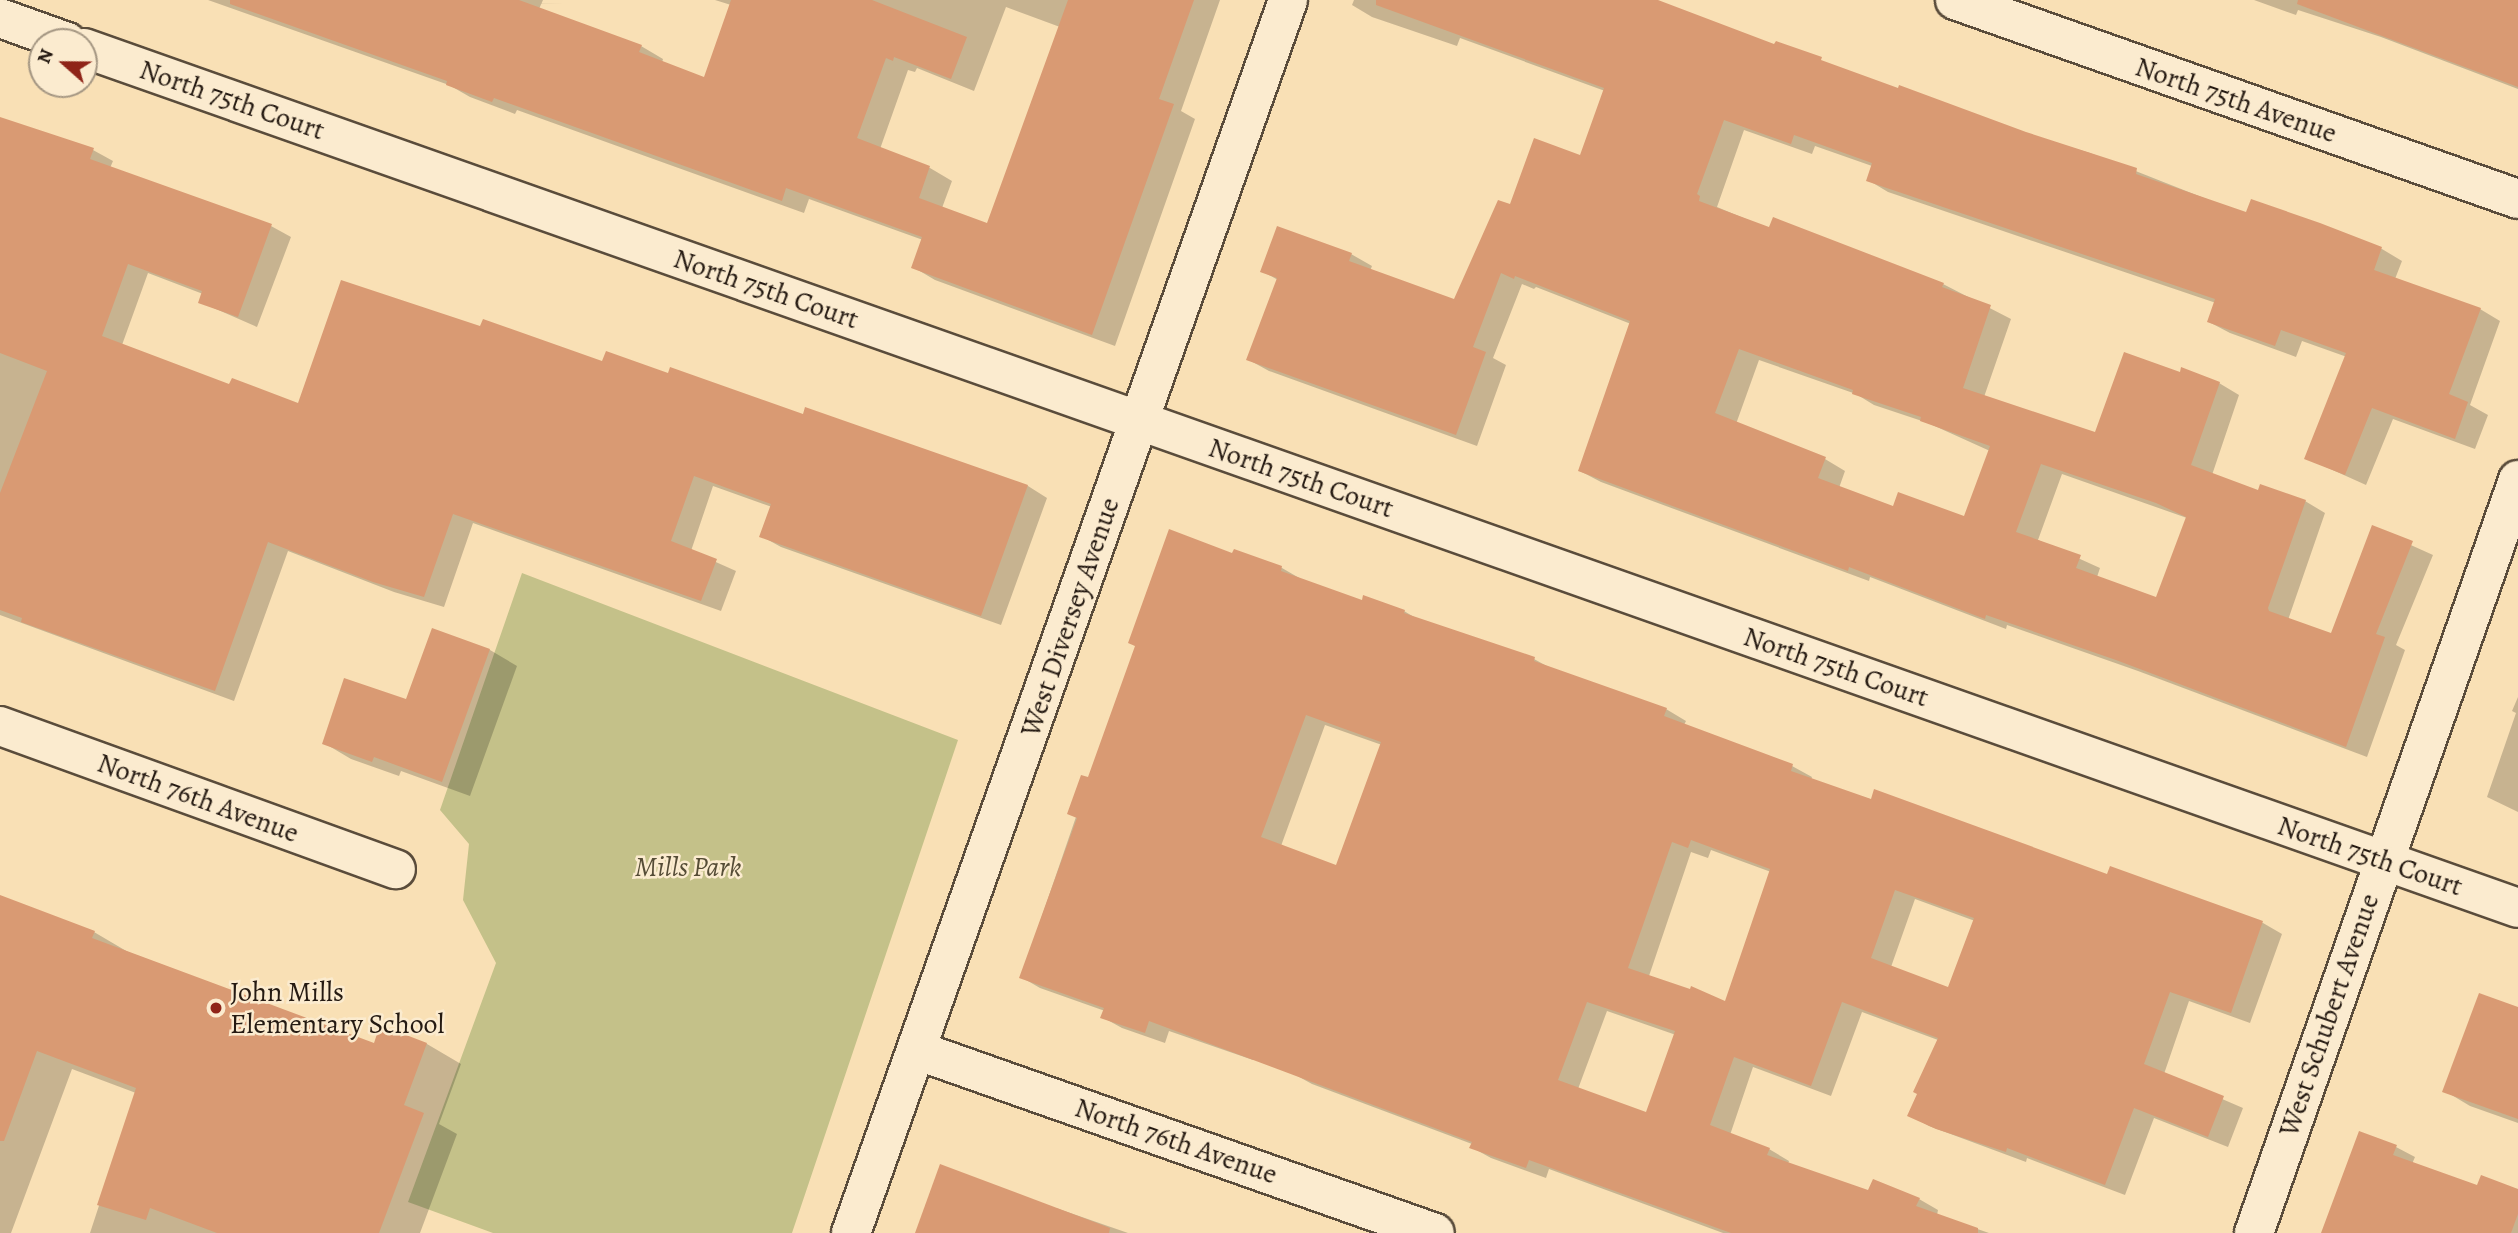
<!DOCTYPE html>
<style>
body{margin:0}
#map{position:relative;width:2518px;height:1233px;overflow:hidden;background:#f9e0b5;font-family:Alegreya,serif}
div>[style]{position:absolute}
[style*='--x']{left:calc(var(--x)*1px);top:calc(var(--y)*1px);width:calc(var(--w)*1px);rotate:calc(var(--a)*1deg)}
.green>*{inset:0;background:#c4c189}
.shadow>*{inset:0;background:#0003}
.building>*{inset:0;background:#d99a73}
.roads{filter:drop-shadow(2px 0 #5a4c3b) drop-shadow(-2px 0 #5a4c3b) drop-shadow(0 2px #5a4c3b) drop-shadow(0 -2px #5a4c3b)}
.minor>*{height:38px;margin:-19px;padding:0 19px;transform-origin:19px;border-radius:19px;background:#fbebcf}
.dots>*{width:19px;height:19px;translate:-50% -50%;box-sizing:border-box;border:4px solid #fbebcf;border-radius:50%}
span{translate:-50% -50%;white-space:nowrap;text-align:center;line-height:1.15;-webkit-text-stroke:5px #fbebcf;paint-order:stroke}
.street-label{font-size:28px;color:#251a12}
.park-label{font-size:28px;color:#554c36;font-style:italic}
.poi-label{font-size:28px;color:#251a12}
.left{translate:0 -50%;text-align:left}
.north{position:absolute;left:28px;top:28px;width:70px;height:70px;box-sizing:border-box;background:#fbebcf;border:2px solid #a59783;border-radius:50%;rotate:291deg;font-size:19px;font-weight:700;line-height:28px;text-align:center;color:#251a12}
.north::after{content:'';display:block;margin:auto;width:24px;height:32px;background:#8f2418;clip-path:polygon(50% 0,100% 100%,50% 72%,0 100%)}
</style>
<div id="map">
<div class="green">
<i style="clip-path:polygon(522px 573px,958px 740px,792px 1233px,493px 1233px,408px 1202px,496px 963px,463px 900px,469px 844px,440px 810px)"></i>
</div>
<div class="shadow">
<i style="clip-path:polygon(evenodd,208px 0,543px 0,539px 9px,641px 46px,663px 59px,662px 63px,705px 79px,731px 5px,715px 0,1220px 0,1181px 111px,1195px 119px,1115px 346px,935px 280px,913px 267px,923px 240px,809px 199px,804px 213px,517px 110px,515px 114px,470px 97px,449px 85px,208px 0,1006px 7px,1060px 27px,989px 226px,942px 208px,952px 181px,930px 168px,880px 149px,908px 70px,915px 72px,917px 68px,974px 91px,1006px 7px)"></i>
<i style="clip-path:polygon(evenodd,1354px 0,1648px 0,1776px 46px,1777px 43px,1837px 68px,2026px 134px,2090px 153px,2247px 215px,2319px 225px,2382px 249px,2402px 261px,2395px 279px,2480px 309px,2500px 321px,2470px 405px,2488px 415px,2475px 449px,2393px 419px,2366px 485px,2306px 458px,2347px 357px,2302px 341px,2296px 357px,2230px 333px,2209px 322px,2216px 303px,1888px 192px,1868px 180px,1872px 166px,1815px 146px,1812px 154px,1744px 130px,1717px 207px,1770px 229px,1943px 284px,2011px 319px,1984px 397px,2096px 434px,2181px 374px,2219px 383px,2239px 395px,2212px 475px,2259px 492px,2305px 501px,2325px 513px,2288px 620px,2332px 635px,2373px 528px,2433px 555px,2396px 645px,2405px 650px,2367px 757px,2138px 671px,2007px 625px,2006px 629px,1870px 577px,1869px 581px,1601px 482px,1580px 471px,1631px 324px,1536px 287px,1534px 289px,1522px 284px,1493px 358px,1506px 365px,1477px 446px,1269px 371px,1249px 360px,1278px 280px,1262px 271px,1351px 254px,1372px 266px,1370px 271px,1455px 302px,1511px 207px,1581px 157px,1605px 91px,1460px 38px,1457px 46px,1372px 17px,1352px 5px,1354px 0,1759px 360px,1856px 394px,1874px 405px,1928px 423px,1990px 451px,1965px 518px,1894px 509px,1839px 488px,1845px 471px,1825px 459px,1736px 424px,1759px 360px,1354px 0,2062px 474px,2187px 518px,2157px 599px,2097px 577px,2100px 568px,2038px 540px,2062px 474px)"></i>
<i style="clip-path:polygon(2254px 0,2518px 0,2518px 89px,2381px 37px,2298px 10px,2296px 15px)"></i>
<i style="clip-path:polygon(0 119px,93px 150px,113px 161px,110px 168px,271px 226px,291px 237px,257px 327px,200px 302px,203px 294px,148px 273px,122px 345px,230px 387px,299px 406px,481px 328px,603px 364px,669px 375px,804px 416px,806px 410px,1028px 486px,1047px 498px,1001px 625px,781px 547px,761px 536px,772px 507px,713px 486px,691px 551px,736px 571px,721px 611px,473px 523px,444px 607px,394px 592px,288px 551px,234px 701px,0 615px)"></i>
<i style="clip-path:polygon(evenodd,1233px 555px,1282px 568px,1301px 579px,1363px 602px,1404px 611px,1419px 620px,1534px 659px,1554px 670px,1666px 709px,1686px 721px,1684px 725px,1792px 766px,1812px 777px,1811px 780px,2108px 876px,2111px 868px,2263px 923px,2282px 934px,2250px 1023px,2189px 1001px,2164px 1074px,2243px 1108px,2228px 1147px,2154px 1118px,2125px 1195px,2027px 1158px,2026px 1162px,1929px 1126px,1910px 1115px,1938px 1040px,1862px 1012px,1831px 1096px,1753px 1067px,1730px 1135px,1769px 1149px,1789px 1161px,1788px 1164px,1869px 1193px,1919px 1199px,1938px 1210px,1937px 1215px,1989px 1233px,1723px 1233px,1549px 1169px,1546px 1178px,1491px 1158px,1471px 1147px,1472px 1144px,1312px 1084px,1292px 1073px,1272px 1008px,1253px 1060px,1169px 1031px,1165px 1043px,1122px 1028px,1102px 1017px,1105px 1011px,1040px 988px,1021px 977px,1089px 779px,1233px 555px,1325px 725px,1382px 745px,1337px 867px,1281px 846px,1325px 725px,1233px 555px,1711px 850px,1771px 872px,1726px 1003px,1649px 976px,1691px 852px,1708px 858px,1711px 850px,1233px 555px,1915px 899px,1975px 921px,1949px 989px,1891px 967px,1915px 899px,1233px 555px,1607px 1011px,1676px 1035px,1648px 1114px,1578px 1089px,1607px 1011px)"></i>
<i style="clip-path:polygon(433px 630px,490px 650px,517px 666px,470px 796px,401px 771px,399px 776px,351px 759px,324px 743px,407px 701px)"></i>
<i style="clip-path:polygon(2518px 697px,2518px 812px,2487px 797px,2516px 713px,2512px 711px)"></i>
<i style="clip-path:polygon(0 897px,94px 932px,128px 952px,375px 1045px,381px 1027px,427px 1044px,461px 1064px,439px 1124px,457px 1134px,420px 1233px,90px 1233px,136px 1093px,72px 1069px,11px 1233px,0 1233px)"></i>
<i style="clip-path:polygon(2518px 1009px,2518px 1123px,2470px 1106px,2445px 1091px)"></i>
<i style="clip-path:polygon(2396px 1147px,2415px 1157px,2412px 1164px,2478px 1187px,2518px 1191px,2518px 1233px,2323px 1233px)"></i>
<i style="clip-path:polygon(1056px 1208px,1128px 1233px,917px 1233px)"></i>
</div>
<div class="building">
<i style="clip-path:polygon(230px 0,519px 0,642px 45px,639px 52px,704px 77px,731px 0,872px 0,967px 37px,951px 79px,894px 57px,893px 61px,886px 58px,857px 138px,930px 166px,919px 198px,987px 223px,1068px 0,1194px 0,1159px 99px,1174px 104px,1092px 335px,911px 268px,922px 237px,786px 188px,782px 201px,494px 98px,492px 102px,446px 85px,447px 81px,230px 4px)"></i>
<i style="clip-path:polygon(evenodd,1376px 0,1658px 0,1774px 44px,1776px 41px,1822px 57px,1821px 60px,1898px 88px,1899px 85px,2026px 132px,2137px 168px,2136px 174px,2246px 212px,2251px 199px,2320px 223px,2382px 247px,2374px 270px,2481px 308px,2449px 394px,2468px 402px,2455px 439px,2372px 408px,2345px 475px,2304px 459px,2346px 353px,2281px 330px,2275px 346px,2207px 322px,2215px 299px,1866px 181px,1872px 163px,1794px 135px,1791px 144px,1724px 120px,1697px 194px,1700px 196px,1699px 201px,1769px 227px,1773px 217px,1944px 283px,1942px 287px,1991px 305px,1963px 388px,2095px 432px,2124px 352px,2180px 372px,2181px 367px,2220px 382px,2191px 465px,2258px 490px,2260px 484px,2306px 500px,2268px 608px,2269px 611px,2331px 633px,2372px 525px,2413px 541px,2376px 634px,2385px 637px,2346px 747px,2116px 660px,1986px 615px,1985px 619px,1849px 567px,1848px 571px,1578px 471px,1630px 321px,1515px 276px,1514px 279px,1501px 273px,1473px 347px,1486px 352px,1456px 435px,1246px 360px,1277px 278px,1260px 272px,1277px 226px,1352px 253px,1349px 261px,1454px 299px,1498px 200px,1510px 204px,1534px 138px,1580px 155px,1604px 88px,1376px 5px,1376px 0,1739px 349px,1853px 390px,1852px 394px,1921px 417px,1920px 421px,1990px 446px,1964px 516px,1898px 492px,1893px 506px,1818px 478px,1826px 457px,1715px 413px,1739px 349px,1376px 0,2041px 464px,2156px 503px,2186px 517px,2156px 597px,2076px 568px,2081px 555px,2016px 532px,2041px 464px)"></i>
<i style="clip-path:polygon(2298px 0,2518px 0,2518px 87px,2297px 4px)"></i>
<i style="clip-path:polygon(0 117px,94px 148px,90px 159px,272px 224px,238px 317px,198px 303px,202px 291px,128px 264px,102px 336px,229px 384px,232px 378px,298px 403px,341px 280px,480px 326px,483px 319px,602px 361px,606px 351px,668px 373px,670px 367px,803px 414px,805px 407px,1028px 485px,981px 616px,759px 537px,771px 504px,694px 476px,671px 541px,717px 559px,701px 601px,453px 514px,424px 597px,373px 582px,268px 542px,215px 691px,21px 622px,22px 618px,0 610px,0 493px,47px 371px,0 353px)"></i>
<i style="clip-path:polygon(evenodd,1169px 529px,1232px 553px,1234px 549px,1282px 566px,1281px 571px,1362px 600px,1363px 595px,1405px 610px,1404px 613px,1535px 657px,1534px 661px,1667px 708px,1664px 716px,1793px 764px,1791px 771px,1871px 799px,1874px 789px,2107px 874px,2110px 866px,2263px 921px,2231px 1013px,2170px 992px,2144px 1064px,2224px 1096px,2208px 1137px,2134px 1108px,2105px 1185px,2007px 1148px,2006px 1152px,1936px 1129px,1907px 1116px,1917px 1094px,1913px 1092px,1938px 1038px,1842px 1002px,1811px 1086px,1734px 1057px,1710px 1125px,1770px 1148px,1767px 1155px,1868px 1190px,1873px 1179px,1920px 1198px,1916px 1206px,1978px 1228px,1978px 1233px,1731px 1233px,1529px 1160px,1526px 1168px,1469px 1148px,1472px 1142px,1149px 1021px,1145px 1033px,1100px 1018px,1104px 1008px,1019px 978px,1077px 818px,1067px 814px,1081px 775px,1088px 777px,1135px 646px,1128px 643px,1169px 529px,1306px 715px,1381px 742px,1336px 865px,1261px 837px,1306px 715px,1169px 529px,1691px 840px,1770px 869px,1725px 1001px,1691px 986px,1690px 989px,1628px 968px,1672px 842px,1688px 848px,1691px 840px,1169px 529px,1895px 890px,1974px 918px,1948px 987px,1871px 958px,1895px 890px,1169px 529px,1587px 1002px,1675px 1031px,1646px 1112px,1558px 1080px,1587px 1002px)"></i>
<i style="clip-path:polygon(432px 628px,490px 649px,442px 782px,374px 757px,372px 762px,322px 744px,344px 678px,406px 699px)"></i>
<i style="clip-path:polygon(0 895px,95px 931px,92px 938px,374px 1043px,380px 1025px,427px 1043px,404px 1105px,424px 1113px,379px 1233px,217px 1233px,150px 1208px,146px 1220px,97px 1205px,136px 1088px,37px 1051px,4px 1141px,0 1141px)"></i>
<i style="clip-path:polygon(2479px 993px,2518px 1007px,2518px 1119px,2442px 1092px)"></i>
<i style="clip-path:polygon(2359px 1131px,2397px 1145px,2393px 1155px,2477px 1185px,2481px 1175px,2518px 1189px,2518px 1214px,2511px 1233px,2321px 1233px)"></i>
<i style="clip-path:polygon(940px 1164px,1110px 1228px,1109px 1233px,915px 1233px)"></i>
</div>
<div class="roads">
<div class="minor">
<i style="--x:1955;--y:0;--w:597;--a:19.47"></i>
<i style="--x:0;--y:18;--w:71;--a:19.7"></i>
<i style="--x:84;--y:48;--w:2581;--a:19.46"></i>
<i style="--x:0;--y:726;--w:421;--a:19.9"></i>
<i style="--x:916;--y:1050;--w:550;--a:19.42"></i>
<i style="--x:851;--y:1233;--w:1308;--a:-70.48"></i>
<i style="--x:2254;--y:1233;--w:798;--a:-70.68"></i>
</div>
</div>
<div class="dots">
<i style="left:216px;top:1008px;background:#8f2418"></i>
</div>
<div class="street-label">
<span style="left:232px;top:100px;rotate:19deg">North 75th Court</span>
<span style="left:2236px;top:100px;rotate:19deg">North 75th Avenue</span>
<span style="left:766px;top:289px;rotate:19deg">North 75th Court</span>
<span style="left:1301px;top:478px;rotate:19deg">North 75th Court</span>
<span style="left:1070px;top:617px;rotate:-71deg">West Diversey Avenue</span>
<span style="left:1836px;top:667px;rotate:19deg">North 75th Court</span>
<span style="left:198px;top:798px;rotate:20deg">North 76th Avenue</span>
<span style="left:2370px;top:856px;rotate:19deg">North 75th Court</span>
<span style="left:2329px;top:1015px;rotate:-71deg">West Schubert Avenue</span>
<span style="left:1176px;top:1141px;rotate:19deg">North 76th Avenue</span>
</div>
<div class="park-label">
<span style="left:688px;top:867px">Mills Park</span>
</div>
<div class="poi-label">
<span class="left" style="left:230px;top:1008px">John Mills<br>Elementary School</span>
</div>
<div class="north">N</div>
</div>
